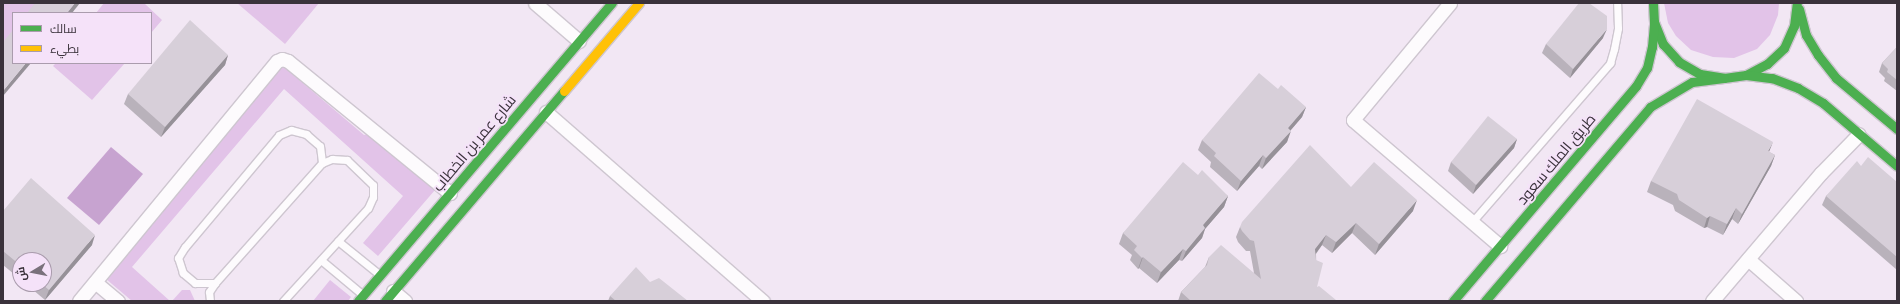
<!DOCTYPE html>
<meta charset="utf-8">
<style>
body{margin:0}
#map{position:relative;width:1900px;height:304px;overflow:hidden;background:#f2e7f4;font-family:Commissioner,Cairo,sans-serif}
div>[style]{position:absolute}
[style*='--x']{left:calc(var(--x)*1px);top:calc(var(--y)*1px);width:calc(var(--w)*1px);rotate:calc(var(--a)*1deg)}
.green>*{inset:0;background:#e2c3e8}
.water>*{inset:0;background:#c7a3d0}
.roads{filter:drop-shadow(1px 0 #cec6d0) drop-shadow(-1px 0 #cec6d0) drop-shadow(0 1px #cec6d0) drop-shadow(0 -1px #cec6d0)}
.lane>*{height:7px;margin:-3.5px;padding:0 3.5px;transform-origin:3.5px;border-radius:3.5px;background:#fdfbfd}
.street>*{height:13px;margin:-6.5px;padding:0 6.5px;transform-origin:6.5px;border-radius:6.5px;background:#fdfbfd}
.fast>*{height:9px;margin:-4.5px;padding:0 4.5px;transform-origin:4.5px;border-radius:4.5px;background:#4caf50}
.slow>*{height:9px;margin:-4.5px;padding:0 4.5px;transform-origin:4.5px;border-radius:4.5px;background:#ffc107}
.wall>*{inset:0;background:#b9b2bb}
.shaded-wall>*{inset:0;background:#969198}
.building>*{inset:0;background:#d7cfd9}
span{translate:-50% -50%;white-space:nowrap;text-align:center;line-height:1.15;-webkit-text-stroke:3.5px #f5e2f9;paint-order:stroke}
.street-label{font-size:15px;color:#3a323b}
.frame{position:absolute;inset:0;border:4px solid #3a323b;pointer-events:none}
.legend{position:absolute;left:12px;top:12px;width:140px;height:52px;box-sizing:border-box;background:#f5e2f9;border:1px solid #aa9cad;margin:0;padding:5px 7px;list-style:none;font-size:12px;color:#3a323b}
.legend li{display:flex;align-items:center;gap:8px;height:20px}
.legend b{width:20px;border:1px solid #aa9cad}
.north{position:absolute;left:12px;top:252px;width:40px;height:40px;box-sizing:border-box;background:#f5e2f9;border:1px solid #aa9cad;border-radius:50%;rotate:260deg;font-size:11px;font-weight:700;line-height:16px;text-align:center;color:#3a323b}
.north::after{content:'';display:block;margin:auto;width:14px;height:18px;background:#7a717c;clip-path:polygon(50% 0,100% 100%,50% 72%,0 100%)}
</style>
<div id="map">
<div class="green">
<i style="clip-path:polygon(3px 3px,78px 3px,70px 13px,13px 13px,13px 63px,3px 95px)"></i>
<i style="clip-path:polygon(104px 3px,144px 3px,162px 20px,151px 33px,151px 13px,96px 13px)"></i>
<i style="clip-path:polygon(237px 3px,319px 3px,285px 44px)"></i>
<i style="clip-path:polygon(1664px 3px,1779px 3px,1778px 15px,1770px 35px,1757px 49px,1734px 58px,1713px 57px,1691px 50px,1676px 36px,1668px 23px)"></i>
<i style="clip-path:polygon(278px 62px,364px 135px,371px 133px,435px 190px,378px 256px,363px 243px,403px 196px,284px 89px,132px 267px,170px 301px,132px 301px,99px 273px)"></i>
<i style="clip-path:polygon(56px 63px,125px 63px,92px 100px,53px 66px)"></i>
<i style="clip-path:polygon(330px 280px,351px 297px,348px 301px,313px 301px)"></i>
<i style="clip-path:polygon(182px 290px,190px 290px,195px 301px,172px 301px)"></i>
</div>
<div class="water">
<i style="clip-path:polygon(111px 147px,143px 174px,99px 225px,67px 198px)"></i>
</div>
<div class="roads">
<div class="lane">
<i style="--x:1472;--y:222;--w:211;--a:-49"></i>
<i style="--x:1610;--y:63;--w:15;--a:-74"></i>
<i style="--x:1614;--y:49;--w:21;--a:-79"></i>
<i style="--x:1618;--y:28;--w:25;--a:-92"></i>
<i style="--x:338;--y:241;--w:54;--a:39"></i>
<i style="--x:321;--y:260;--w:55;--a:39.8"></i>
<i style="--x:215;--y:283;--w:20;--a:180"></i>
<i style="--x:195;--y:283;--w:16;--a:-140"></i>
<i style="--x:183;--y:273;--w:16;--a:-108"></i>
<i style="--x:178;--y:258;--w:13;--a:-58"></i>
<i style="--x:185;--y:247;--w:146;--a:-50"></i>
<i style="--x:279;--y:135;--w:13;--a:-23"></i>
<i style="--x:291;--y:130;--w:16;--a:15"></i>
<i style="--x:306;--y:134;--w:18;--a:41"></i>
<i style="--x:320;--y:146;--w:17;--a:83"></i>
<i style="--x:210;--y:301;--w:9;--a:-96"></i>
<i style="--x:209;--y:292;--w:11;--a:-56"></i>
<i style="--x:215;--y:283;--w:161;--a:-48.3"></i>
<i style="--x:322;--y:163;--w:11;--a:-22"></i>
<i style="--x:332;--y:159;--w:15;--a:4"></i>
<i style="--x:347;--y:160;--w:36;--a:44"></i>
<i style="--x:373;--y:185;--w:12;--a:90"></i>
<i style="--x:373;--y:197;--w:12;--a:114"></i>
<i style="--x:368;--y:208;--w:126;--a:132.4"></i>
</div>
<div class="street">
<i style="--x:535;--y:3;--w:58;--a:40.8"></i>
<i style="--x:1450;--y:3;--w:152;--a:129.7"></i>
<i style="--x:1353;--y:120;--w:194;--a:40.6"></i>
<i style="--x:546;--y:112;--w:288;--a:41.1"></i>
<i style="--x:1748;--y:259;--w:64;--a:41.2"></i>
<i style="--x:95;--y:282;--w:30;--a:40"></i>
<i style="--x:393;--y:291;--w:16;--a:40"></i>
<i style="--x:79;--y:301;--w:311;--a:-50.5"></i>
<i style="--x:277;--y:61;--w:5;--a:-22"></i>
<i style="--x:282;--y:59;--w:6;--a:18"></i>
<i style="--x:288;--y:61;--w:209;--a:39.2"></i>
<i style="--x:1712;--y:301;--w:168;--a:-49.6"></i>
<i style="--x:1821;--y:173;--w:54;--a:-45.7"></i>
</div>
<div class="fast">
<i style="--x:1653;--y:3;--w:19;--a:87"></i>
<i style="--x:1654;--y:22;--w:24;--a:68"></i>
<i style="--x:1663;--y:44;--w:24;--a:48"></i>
<i style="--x:1679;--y:62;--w:24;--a:30"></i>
<i style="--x:1700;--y:74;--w:24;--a:9"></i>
<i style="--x:1724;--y:78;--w:22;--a:-8"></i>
<i style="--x:1746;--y:75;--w:24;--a:-28"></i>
<i style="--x:1767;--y:64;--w:23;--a:-43"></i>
<i style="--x:1784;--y:48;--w:24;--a:-66"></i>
<i style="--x:1794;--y:26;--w:23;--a:-83"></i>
<i style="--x:1799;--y:9;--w:27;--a:75"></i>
<i style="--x:1806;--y:35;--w:23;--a:59"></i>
<i style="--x:1818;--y:55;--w:29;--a:52"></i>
<i style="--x:1836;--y:78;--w:80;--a:39.9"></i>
<i style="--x:1746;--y:75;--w:26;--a:7"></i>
<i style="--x:1772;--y:78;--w:28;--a:21"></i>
<i style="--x:1798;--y:88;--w:29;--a:31"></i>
<i style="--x:1823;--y:103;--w:97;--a:40.4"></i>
<i style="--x:358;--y:301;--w:392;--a:-49.6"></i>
<i style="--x:385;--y:301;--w:276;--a:-49.6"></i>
<i style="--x:1453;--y:301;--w:282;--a:-49.6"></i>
<i style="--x:1636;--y:86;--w:21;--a:-59"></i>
<i style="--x:1647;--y:68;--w:22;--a:-77"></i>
<i style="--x:1652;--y:47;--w:25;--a:-85"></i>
<i style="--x:1485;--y:301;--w:255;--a:-49.6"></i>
<i style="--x:1650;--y:107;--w:49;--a:-30.8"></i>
<i style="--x:1692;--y:82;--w:32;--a:-7"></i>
</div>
<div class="slow">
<i style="--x:564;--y:91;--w:116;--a:-49.6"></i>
</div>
</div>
<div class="wall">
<i style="clip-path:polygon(1603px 38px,1570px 78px,1542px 53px,1546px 44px)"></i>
<i style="clip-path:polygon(1897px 47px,1897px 91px,1884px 81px,1885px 78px,1879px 72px,1882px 63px)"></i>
<i style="clip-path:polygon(228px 55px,225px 65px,161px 137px,124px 104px,128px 94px)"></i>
<i style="clip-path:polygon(1306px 107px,1302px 117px,1290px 131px,1287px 142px,1262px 169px,1259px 166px,1237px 191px,1210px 167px,1211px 162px,1198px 150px,1202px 140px)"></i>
<i style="clip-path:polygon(1517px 139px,1514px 148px,1473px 194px,1448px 171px,1451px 162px)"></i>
<i style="clip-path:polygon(1769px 152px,1775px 155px,1771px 166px,1738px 224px,1732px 219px,1723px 235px,1707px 227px,1704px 228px,1675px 211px,1673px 205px,1647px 192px,1651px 181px)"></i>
<i style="clip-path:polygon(1861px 166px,1897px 182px,1897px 270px,1822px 205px,1826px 196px)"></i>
<i style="clip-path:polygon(1198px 175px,1228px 196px,1224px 207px,1205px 229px,1202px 238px,1182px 261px,1179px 260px,1157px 283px,1139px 268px,1138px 269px,1130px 260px,1132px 255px,1119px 244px,1123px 233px)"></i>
<i style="clip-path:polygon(1351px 187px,1413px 211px,1375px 255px,1352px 233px,1332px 253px,1322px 245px,1316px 254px,1317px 287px,1336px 301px,1178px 301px,1181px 292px,1205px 267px,1209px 257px,1254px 273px,1250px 251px,1246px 251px,1238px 242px,1236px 237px,1240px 227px)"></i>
<i style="clip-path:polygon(3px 211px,92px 245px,45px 300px,26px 284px,44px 284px,20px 260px,20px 279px,3px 265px)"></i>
<i style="clip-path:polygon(650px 282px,688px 301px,608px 301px,610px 296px)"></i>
</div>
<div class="shaded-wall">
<i style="clip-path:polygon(75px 3px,80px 3px,72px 13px,67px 13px)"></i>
<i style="clip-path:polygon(1607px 29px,1603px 38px,1570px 78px,1573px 69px)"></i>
<i style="clip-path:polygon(228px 55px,225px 65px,161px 137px,165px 127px)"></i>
<i style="clip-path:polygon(26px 63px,31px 63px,3px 96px,3px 91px)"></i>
<i style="clip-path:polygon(1306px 107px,1302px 117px,1284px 138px,1288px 128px)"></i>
<i style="clip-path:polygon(1291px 131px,1287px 142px,1262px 169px,1266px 158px)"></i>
<i style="clip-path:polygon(1517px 139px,1514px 148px,1473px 194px,1476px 185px)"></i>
<i style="clip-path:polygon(1773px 142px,1769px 152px,1768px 151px)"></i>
<i style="clip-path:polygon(1263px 155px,1259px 166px,1237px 191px,1241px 181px)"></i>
<i style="clip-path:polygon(1775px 155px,1771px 166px,1738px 224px,1742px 214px)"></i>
<i style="clip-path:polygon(1228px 196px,1224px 207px,1205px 229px,1202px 238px,1182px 261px,1186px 251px,1203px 225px)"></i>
<i style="clip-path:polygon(1417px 200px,1413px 211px,1375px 255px,1379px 244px)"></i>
<i style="clip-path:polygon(1736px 208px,1732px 219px,1723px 235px,1727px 224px)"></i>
<i style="clip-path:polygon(1710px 216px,1707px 227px,1704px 228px,1707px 218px)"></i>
<i style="clip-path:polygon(1356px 223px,1352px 233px,1332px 253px,1336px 242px)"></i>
<i style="clip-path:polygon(95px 235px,92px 245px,45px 300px,49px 290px)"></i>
<i style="clip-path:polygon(1326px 235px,1322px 245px,1311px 260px,1315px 249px)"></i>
<i style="clip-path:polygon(1183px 249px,1179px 260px,1157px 283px,1161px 272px)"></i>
<i style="clip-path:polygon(1143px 257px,1139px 268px,1138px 269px,1142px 258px)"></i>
</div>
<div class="building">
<i style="clip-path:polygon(35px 3px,75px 3px,67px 13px,27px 13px)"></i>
<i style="clip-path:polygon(1579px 3px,1589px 3px,1607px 16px,1607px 29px,1573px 69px,1546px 44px)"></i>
<i style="clip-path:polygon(190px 20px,228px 55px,165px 127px,128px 94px)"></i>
<i style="clip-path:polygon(13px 30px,13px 63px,26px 63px,3px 91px,3px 42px)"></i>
<i style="clip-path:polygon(1897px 47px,1897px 80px,1887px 72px,1888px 69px,1882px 63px)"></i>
<i style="clip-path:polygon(1259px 73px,1278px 89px,1281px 85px,1306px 107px,1288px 128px,1291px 131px,1266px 158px,1263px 155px,1241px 181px,1214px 156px,1216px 153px,1202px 140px)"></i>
<i style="clip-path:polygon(1697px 99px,1773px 142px,1768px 151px,1775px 155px,1742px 214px,1736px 208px,1727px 224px,1710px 216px,1707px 218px,1679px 200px,1677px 194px,1651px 181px)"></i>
<i style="clip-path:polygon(1488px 116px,1517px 139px,1476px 185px,1451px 162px)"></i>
<i style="clip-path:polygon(1310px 145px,1351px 187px,1374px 162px,1417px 200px,1379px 244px,1356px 223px,1336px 242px,1326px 235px,1315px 249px,1316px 260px,1323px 263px,1317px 287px,1319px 286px,1336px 300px,1336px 301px,1191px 301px,1181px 292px,1207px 265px,1209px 257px,1221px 245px,1261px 279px,1254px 241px,1250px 240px,1242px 231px,1240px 227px,1242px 222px)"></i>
<i style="clip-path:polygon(1868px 157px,1897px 182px,1897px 257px,1826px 196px,1857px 161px,1861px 166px)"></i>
<i style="clip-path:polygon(1183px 162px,1198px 175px,1202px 170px,1228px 196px,1203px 225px,1205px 228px,1186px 251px,1183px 249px,1161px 272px,1143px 257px,1142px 258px,1134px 250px,1137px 246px,1123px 233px)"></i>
<i style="clip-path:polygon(31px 178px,95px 235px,49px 290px,42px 284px,44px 284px,44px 260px,20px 260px,20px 265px,3px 251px,3px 211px)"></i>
<i style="clip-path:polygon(636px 267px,650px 282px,659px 278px,688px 301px,616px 301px,610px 296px)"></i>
</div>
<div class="street-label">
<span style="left:474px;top:143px;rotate:-50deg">شارع عمر بن الخطاب</span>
<span style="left:1556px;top:159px;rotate:-50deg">طريق الملك سعود</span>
</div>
<div class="frame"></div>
<ul class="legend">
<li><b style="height:5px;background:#4caf50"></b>سالك</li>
<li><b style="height:5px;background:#ffc107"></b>بطيء</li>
</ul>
<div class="north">ش</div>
</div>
